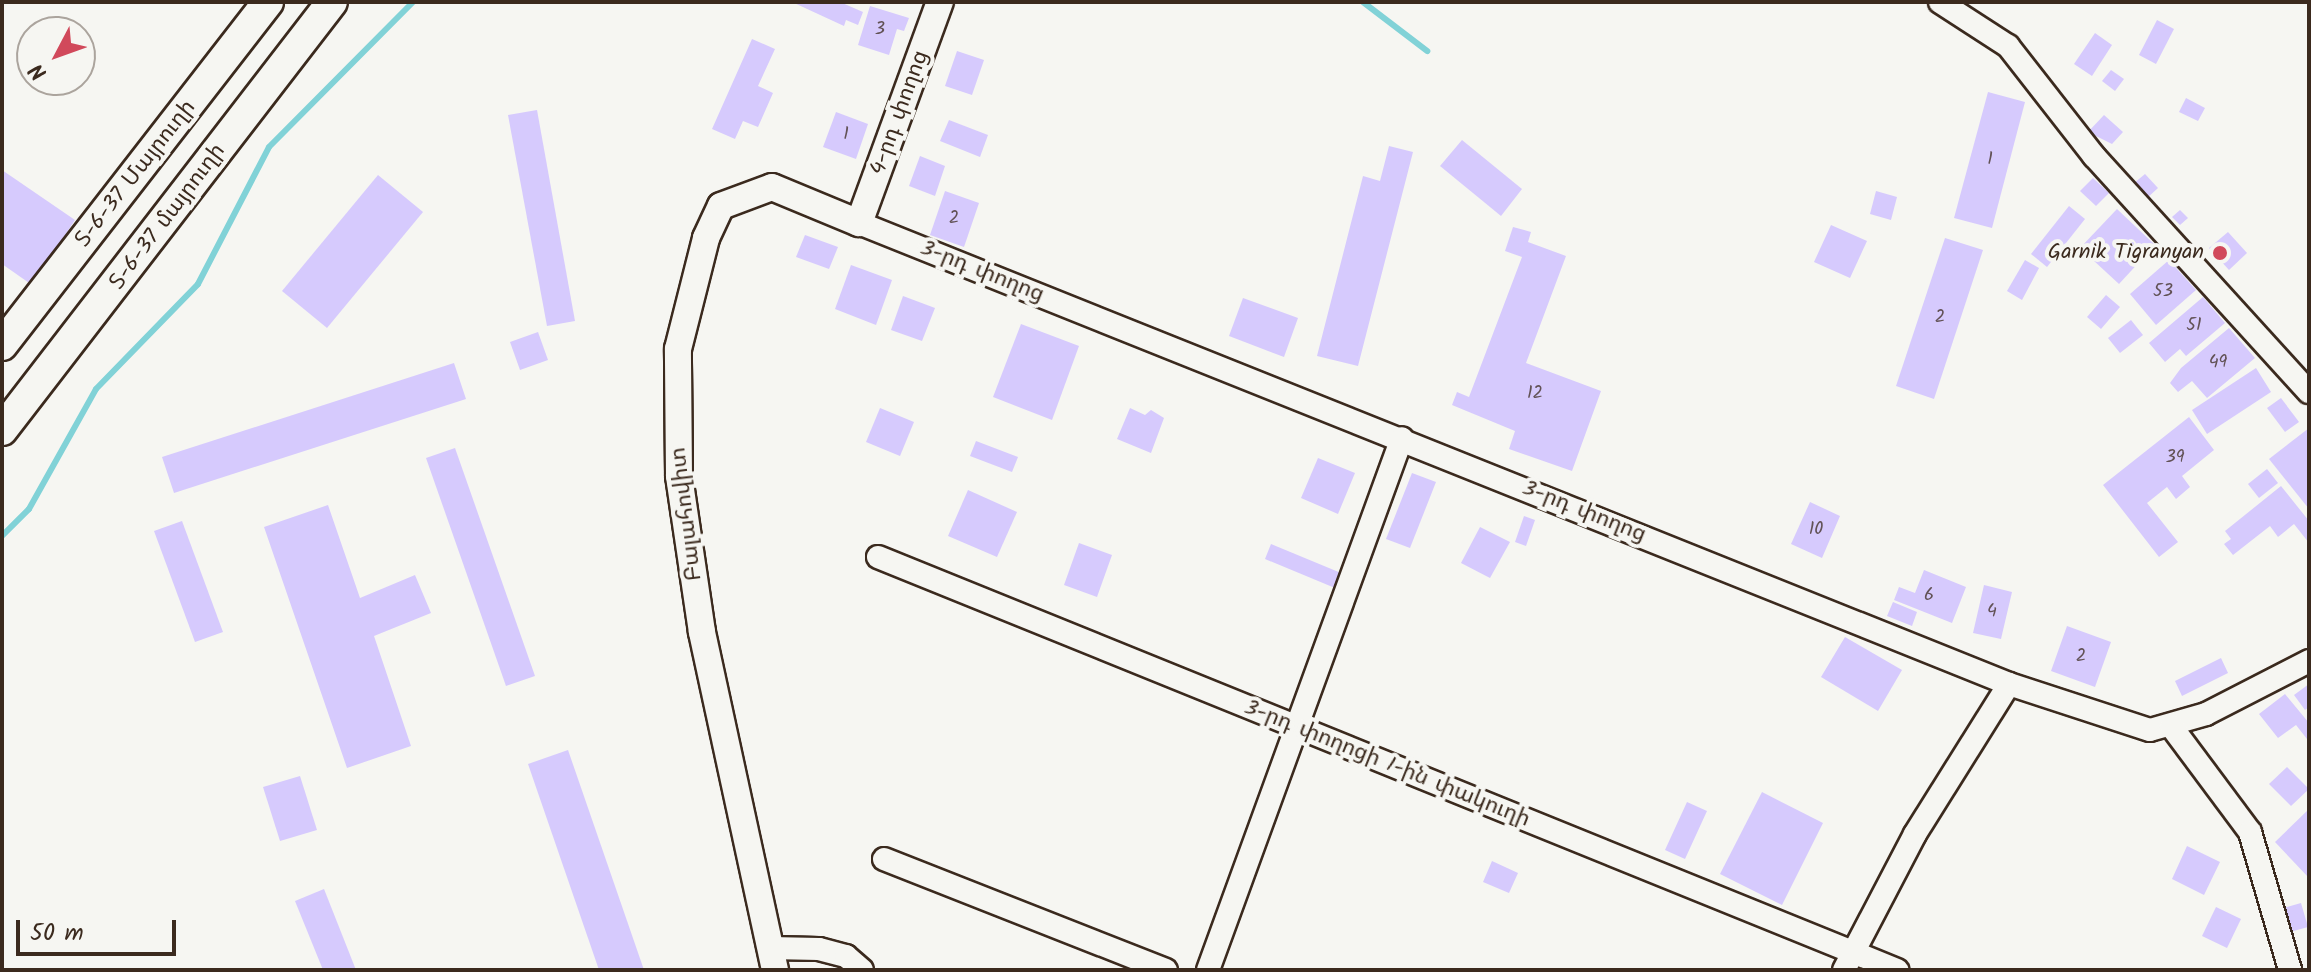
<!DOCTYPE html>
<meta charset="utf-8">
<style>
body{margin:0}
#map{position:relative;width:2311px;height:972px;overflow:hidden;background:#f6f6f2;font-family:Kalam,"Noto Sans Armenian",sans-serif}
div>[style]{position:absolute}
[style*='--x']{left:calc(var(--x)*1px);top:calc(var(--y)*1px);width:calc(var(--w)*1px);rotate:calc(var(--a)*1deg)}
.stream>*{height:6px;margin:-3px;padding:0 3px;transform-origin:3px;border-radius:3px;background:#81d2d7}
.building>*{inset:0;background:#d6cafd}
.roads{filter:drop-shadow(2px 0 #3b2a1e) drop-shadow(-2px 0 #3b2a1e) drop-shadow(0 2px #3b2a1e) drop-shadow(0 -2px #3b2a1e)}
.minor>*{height:22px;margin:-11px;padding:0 11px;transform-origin:11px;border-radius:11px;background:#f6f6f2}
.tertiary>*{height:26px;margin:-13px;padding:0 13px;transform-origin:13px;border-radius:13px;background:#f6f6f2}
.secondary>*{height:30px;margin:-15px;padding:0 15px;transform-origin:15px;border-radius:15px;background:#f6f6f2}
.dots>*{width:22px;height:22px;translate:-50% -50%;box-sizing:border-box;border:4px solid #f6f6f2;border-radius:50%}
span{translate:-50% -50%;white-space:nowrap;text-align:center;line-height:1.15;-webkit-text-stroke:8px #f6f6f2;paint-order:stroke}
.number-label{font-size:18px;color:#625256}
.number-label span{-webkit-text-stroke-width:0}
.street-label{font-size:22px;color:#3b2a1e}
.poi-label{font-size:22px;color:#3b2a1e}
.right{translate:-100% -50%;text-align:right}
.frame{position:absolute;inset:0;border:4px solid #3b2a1e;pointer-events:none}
.north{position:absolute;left:16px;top:16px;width:80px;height:80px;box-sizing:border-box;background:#f6f6f2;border:2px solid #aba49d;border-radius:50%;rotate:229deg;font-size:22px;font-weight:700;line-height:32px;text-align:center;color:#3b2a1e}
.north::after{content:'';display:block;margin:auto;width:28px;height:36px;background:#d1495b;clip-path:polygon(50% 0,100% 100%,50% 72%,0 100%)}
.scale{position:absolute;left:16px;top:920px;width:160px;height:36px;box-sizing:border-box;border:4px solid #3b2a1e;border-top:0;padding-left:10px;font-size:24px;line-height:28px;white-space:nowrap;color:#3b2a1e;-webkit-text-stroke:6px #f6f6f2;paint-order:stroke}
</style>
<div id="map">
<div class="stream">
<i style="--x:1363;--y:2;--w:81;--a:37.4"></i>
<i style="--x:2;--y:536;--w:38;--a:-45"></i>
<i style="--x:29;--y:509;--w:137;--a:-60.8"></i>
<i style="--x:96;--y:389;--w:146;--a:-45.8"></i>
<i style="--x:198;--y:284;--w:154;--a:-62.6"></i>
<i style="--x:269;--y:147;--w:204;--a:-45.2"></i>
</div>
<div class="building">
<i style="clip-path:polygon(792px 2px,840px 2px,863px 12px,858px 25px,846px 20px,844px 26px)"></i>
<i style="clip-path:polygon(870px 6px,909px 18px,904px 31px,897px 29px,889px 55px,858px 45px)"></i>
<i style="clip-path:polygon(2157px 20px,2174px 29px,2156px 64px,2139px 55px)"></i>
<i style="clip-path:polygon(2095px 33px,2112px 45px,2092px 76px,2074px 64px)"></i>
<i style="clip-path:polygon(752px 39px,775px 49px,758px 86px,773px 93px,758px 127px,743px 121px,735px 139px,712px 129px)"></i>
<i style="clip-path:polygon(957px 51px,984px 60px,972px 95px,945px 86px)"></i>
<i style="clip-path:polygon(2111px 70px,2124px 79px,2115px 91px,2102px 81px)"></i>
<i style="clip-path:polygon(1988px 92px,2025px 102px,1992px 228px,1954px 218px)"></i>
<i style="clip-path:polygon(2186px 98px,2205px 108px,2198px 121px,2179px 112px)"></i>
<i style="clip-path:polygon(537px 110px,575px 321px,547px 326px,508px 115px)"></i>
<i style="clip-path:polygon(836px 112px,868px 124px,856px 159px,823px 147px)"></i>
<i style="clip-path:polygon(2104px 115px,2123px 132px,2112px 144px,2088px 132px)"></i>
<i style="clip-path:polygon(949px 120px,988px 135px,980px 157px,940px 141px)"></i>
<i style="clip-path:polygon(1462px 140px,1522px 189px,1501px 216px,1440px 166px)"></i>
<i style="clip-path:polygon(1389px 146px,1413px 152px,1358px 366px,1317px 356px,1363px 176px,1380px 181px)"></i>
<i style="clip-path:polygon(920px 156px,945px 166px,935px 196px,909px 186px)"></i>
<i style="clip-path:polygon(2px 170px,75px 220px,32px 285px,2px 264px)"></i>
<i style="clip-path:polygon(2145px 174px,2158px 188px,2146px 199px,2133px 184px)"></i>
<i style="clip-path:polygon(378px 175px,423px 212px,327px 328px,282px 291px)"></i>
<i style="clip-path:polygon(2093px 178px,2109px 193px,2096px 206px,2080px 191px)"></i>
<i style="clip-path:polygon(945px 191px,979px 203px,964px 247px,930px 235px)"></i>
<i style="clip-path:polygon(1876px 191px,1897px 197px,1891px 220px,1870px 214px)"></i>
<i style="clip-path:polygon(2069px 206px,2085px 219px,2047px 267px,2031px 254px)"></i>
<i style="clip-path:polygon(2117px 209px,2155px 245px,2119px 284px,2080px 248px)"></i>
<i style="clip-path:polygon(2180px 210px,2188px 218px,2180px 225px,2172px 217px)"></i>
<i style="clip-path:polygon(1831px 225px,1867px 241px,1850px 278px,1814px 262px)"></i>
<i style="clip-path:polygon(1513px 227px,1531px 232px,1528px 242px,1566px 256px,1526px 363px,1601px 391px,1572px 471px,1509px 449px,1515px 431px,1452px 405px,1457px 392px,1469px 397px,1522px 257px,1505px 251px)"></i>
<i style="clip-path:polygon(2228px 232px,2247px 253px,2229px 270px,2209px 248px)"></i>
<i style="clip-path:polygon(805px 235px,838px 247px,829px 269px,796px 257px)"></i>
<i style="clip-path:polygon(1945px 238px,1983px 250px,1934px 399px,1896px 386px)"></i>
<i style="clip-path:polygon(2025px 260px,2039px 268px,2022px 300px,2007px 291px)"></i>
<i style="clip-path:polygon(2169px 260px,2196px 290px,2156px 325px,2130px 294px)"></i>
<i style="clip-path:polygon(851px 265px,892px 280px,876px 325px,835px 309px)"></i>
<i style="clip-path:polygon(2106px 295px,2120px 307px,2101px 329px,2087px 317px)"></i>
<i style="clip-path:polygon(903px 296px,935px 308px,922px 341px,891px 330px)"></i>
<i style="clip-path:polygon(2203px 297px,2225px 323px,2186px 356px,2180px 349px,2165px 362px,2149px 343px)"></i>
<i style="clip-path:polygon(1243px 298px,1298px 318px,1284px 357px,1229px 336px)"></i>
<i style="clip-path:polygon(2131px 320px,2143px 335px,2120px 353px,2108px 338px)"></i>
<i style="clip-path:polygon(1021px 324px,1079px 346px,1052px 420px,993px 397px)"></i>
<i style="clip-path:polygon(2229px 328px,2255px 358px,2207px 398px,2192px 381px,2178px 392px,2170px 383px,2181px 368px)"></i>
<i style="clip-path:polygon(538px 332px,548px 360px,520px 370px,510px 342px)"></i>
<i style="clip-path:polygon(454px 363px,466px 399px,174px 493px,162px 457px)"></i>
<i style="clip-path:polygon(2256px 368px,2271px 392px,2207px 434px,2192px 410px)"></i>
<i style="clip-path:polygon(2281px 398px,2299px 422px,2285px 432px,2267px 408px)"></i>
<i style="clip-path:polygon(880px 408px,914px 422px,900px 456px,866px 442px)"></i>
<i style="clip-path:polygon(1130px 408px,1145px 415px,1151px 410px,1164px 418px,1151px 453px,1117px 439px)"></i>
<i style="clip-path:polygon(2189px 417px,2214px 450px,2182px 476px,2190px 487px,2176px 499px,2167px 487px,2147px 503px,2178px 542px,2159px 557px,2103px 485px)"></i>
<i style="clip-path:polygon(2309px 428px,2309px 509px,2269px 459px)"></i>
<i style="clip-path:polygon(976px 441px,1018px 457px,1012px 472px,970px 456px)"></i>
<i style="clip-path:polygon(455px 448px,535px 676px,506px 686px,426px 458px)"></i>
<i style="clip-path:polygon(1318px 458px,1355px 473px,1338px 514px,1301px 498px)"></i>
<i style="clip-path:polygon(2267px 469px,2278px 483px,2259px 498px,2248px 484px)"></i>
<i style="clip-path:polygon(1412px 473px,1436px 482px,1410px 548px,1386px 539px)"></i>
<i style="clip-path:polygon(2281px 486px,2309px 521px,2309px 543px,2294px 524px,2278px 537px,2270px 526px,2233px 555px,2224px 544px,2231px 539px,2225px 531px)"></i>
<i style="clip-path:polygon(968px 490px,1017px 512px,997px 557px,948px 536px)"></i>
<i style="clip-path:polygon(1810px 502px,1840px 516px,1822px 558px,1791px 544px)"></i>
<i style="clip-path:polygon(328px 505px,360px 598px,415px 575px,431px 613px,374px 636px,411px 746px,347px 768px,264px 527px)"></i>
<i style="clip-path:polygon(1524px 516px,1535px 520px,1526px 546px,1515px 542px)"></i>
<i style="clip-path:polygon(182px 521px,223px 632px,195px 642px,154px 531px)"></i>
<i style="clip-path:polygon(1480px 527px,1510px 542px,1490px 578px,1461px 563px)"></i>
<i style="clip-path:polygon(1079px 543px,1112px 555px,1097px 597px,1064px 585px)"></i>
<i style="clip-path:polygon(1271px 544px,1341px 573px,1335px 588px,1265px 559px)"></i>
<i style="clip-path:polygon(1924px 570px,1966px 587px,1952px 623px,1894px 600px,1899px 587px,1915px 593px)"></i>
<i style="clip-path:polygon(1984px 585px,2012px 592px,2001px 639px,1973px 633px)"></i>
<i style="clip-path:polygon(1893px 602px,1917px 612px,1912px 626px,1887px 616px)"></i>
<i style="clip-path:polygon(2067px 626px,2111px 642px,2095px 687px,2051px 671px)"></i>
<i style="clip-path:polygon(1845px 637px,1902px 670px,1878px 711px,1821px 677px)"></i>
<i style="clip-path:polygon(2221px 658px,2228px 673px,2182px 696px,2175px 681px)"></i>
<i style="clip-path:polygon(2309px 684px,2309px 707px,2305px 710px,2294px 695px)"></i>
<i style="clip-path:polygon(2285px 694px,2309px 723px,2307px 739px,2296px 725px,2278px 738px,2259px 714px)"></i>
<i style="clip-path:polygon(568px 750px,644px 970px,599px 970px,528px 764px)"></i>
<i style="clip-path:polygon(2287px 767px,2309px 789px,2291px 806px,2269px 784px)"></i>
<i style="clip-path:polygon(300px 776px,317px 830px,280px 841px,263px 787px)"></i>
<i style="clip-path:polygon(1762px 792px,1823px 823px,1782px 905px,1720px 874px)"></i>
<i style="clip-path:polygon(1687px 802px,1707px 811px,1685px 859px,1665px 850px)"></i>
<i style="clip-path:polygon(2309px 809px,2309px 878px,2275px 842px)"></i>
<i style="clip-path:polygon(2187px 846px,2220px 862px,2204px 895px,2172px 879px)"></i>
<i style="clip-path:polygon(1492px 861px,1518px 873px,1509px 893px,1483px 882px)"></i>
<i style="clip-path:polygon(324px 889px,356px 970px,323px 970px,295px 901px)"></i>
<i style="clip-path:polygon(2301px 903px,2308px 927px,2290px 932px,2283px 908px)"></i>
<i style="clip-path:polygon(2216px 907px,2241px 919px,2227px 948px,2202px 936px)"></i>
</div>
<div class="roads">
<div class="minor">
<i style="--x:1940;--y:2;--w:81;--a:32.9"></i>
<i style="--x:2008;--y:46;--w:140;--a:52"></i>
<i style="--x:2094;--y:156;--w:319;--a:47.7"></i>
<i style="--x:859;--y:223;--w:1239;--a:21.84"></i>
<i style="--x:2009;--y:684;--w:148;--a:18.1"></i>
<i style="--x:2150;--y:730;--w:58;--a:-15.9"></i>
<i style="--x:2206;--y:714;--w:116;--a:-27.2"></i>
<i style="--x:878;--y:557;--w:1100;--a:22.06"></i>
<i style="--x:2171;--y:726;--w:132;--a:53.3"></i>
<i style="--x:2250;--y:832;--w:144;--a:73.8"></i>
<i style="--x:884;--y:859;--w:303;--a:21.5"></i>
<i style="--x:770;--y:948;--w:49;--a:1.2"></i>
<i style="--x:819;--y:949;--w:28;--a:15"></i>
<i style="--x:846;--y:956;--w:21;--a:41"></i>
<i style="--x:1208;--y:970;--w:566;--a:-69.97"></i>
<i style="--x:1844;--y:970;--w:153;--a:-62.4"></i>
<i style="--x:1915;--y:834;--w:177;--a:-57.9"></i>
</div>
<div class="tertiary">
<i style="--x:775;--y:970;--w:346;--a:-102.2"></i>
<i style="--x:702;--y:632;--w:158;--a:-98.4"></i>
<i style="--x:679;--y:476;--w:127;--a:-90.5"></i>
<i style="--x:678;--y:349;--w:114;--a:-75.8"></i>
<i style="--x:706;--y:238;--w:35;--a:-65"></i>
<i style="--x:721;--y:206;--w:54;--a:-20.4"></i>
<i style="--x:772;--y:187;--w:94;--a:22.5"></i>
<i style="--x:859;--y:223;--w:235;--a:-69.9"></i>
</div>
<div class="secondary">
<i style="--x:2;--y:345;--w:434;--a:-52.2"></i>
<i style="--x:2;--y:430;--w:540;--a:-52.37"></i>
</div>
</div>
<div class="dots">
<i style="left:2220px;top:253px;background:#d1495b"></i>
</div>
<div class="number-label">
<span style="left:880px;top:30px">3</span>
<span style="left:846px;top:135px">1</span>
<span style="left:1990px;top:160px">1</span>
<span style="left:954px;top:219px">2</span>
<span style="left:2163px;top:292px">53</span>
<span style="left:1940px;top:318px">2</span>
<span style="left:2194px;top:326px">51</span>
<span style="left:2218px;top:363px">49</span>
<span style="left:1535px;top:394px">12</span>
<span style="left:2175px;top:458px">39</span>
<span style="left:1816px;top:530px">10</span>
<span style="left:1929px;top:596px">6</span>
<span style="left:1992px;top:612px">4</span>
<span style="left:2081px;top:657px">2</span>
</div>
<div class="street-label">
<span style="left:900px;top:113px;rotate:-70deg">4-րդ փողոց</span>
<span style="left:136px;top:174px;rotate:-52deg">Տ-6-37 Մայրուղի</span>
<span style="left:168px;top:217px;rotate:-53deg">Տ-6-37 մայրուղի</span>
<span style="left:982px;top:272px;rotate:22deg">3-րդ փողոց</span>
<span style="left:1584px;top:512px;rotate:22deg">3-րդ փողոց</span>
<span style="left:687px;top:514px;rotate:-97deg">Բալահովիտ</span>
<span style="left:1387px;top:764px;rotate:22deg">3-րդ փողոցի 1-ին փակուղի</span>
</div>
<div class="poi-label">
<span class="right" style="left:2204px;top:253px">Garnik Tigranyan</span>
</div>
<div class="frame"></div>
<div class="north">N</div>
<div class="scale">50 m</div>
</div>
